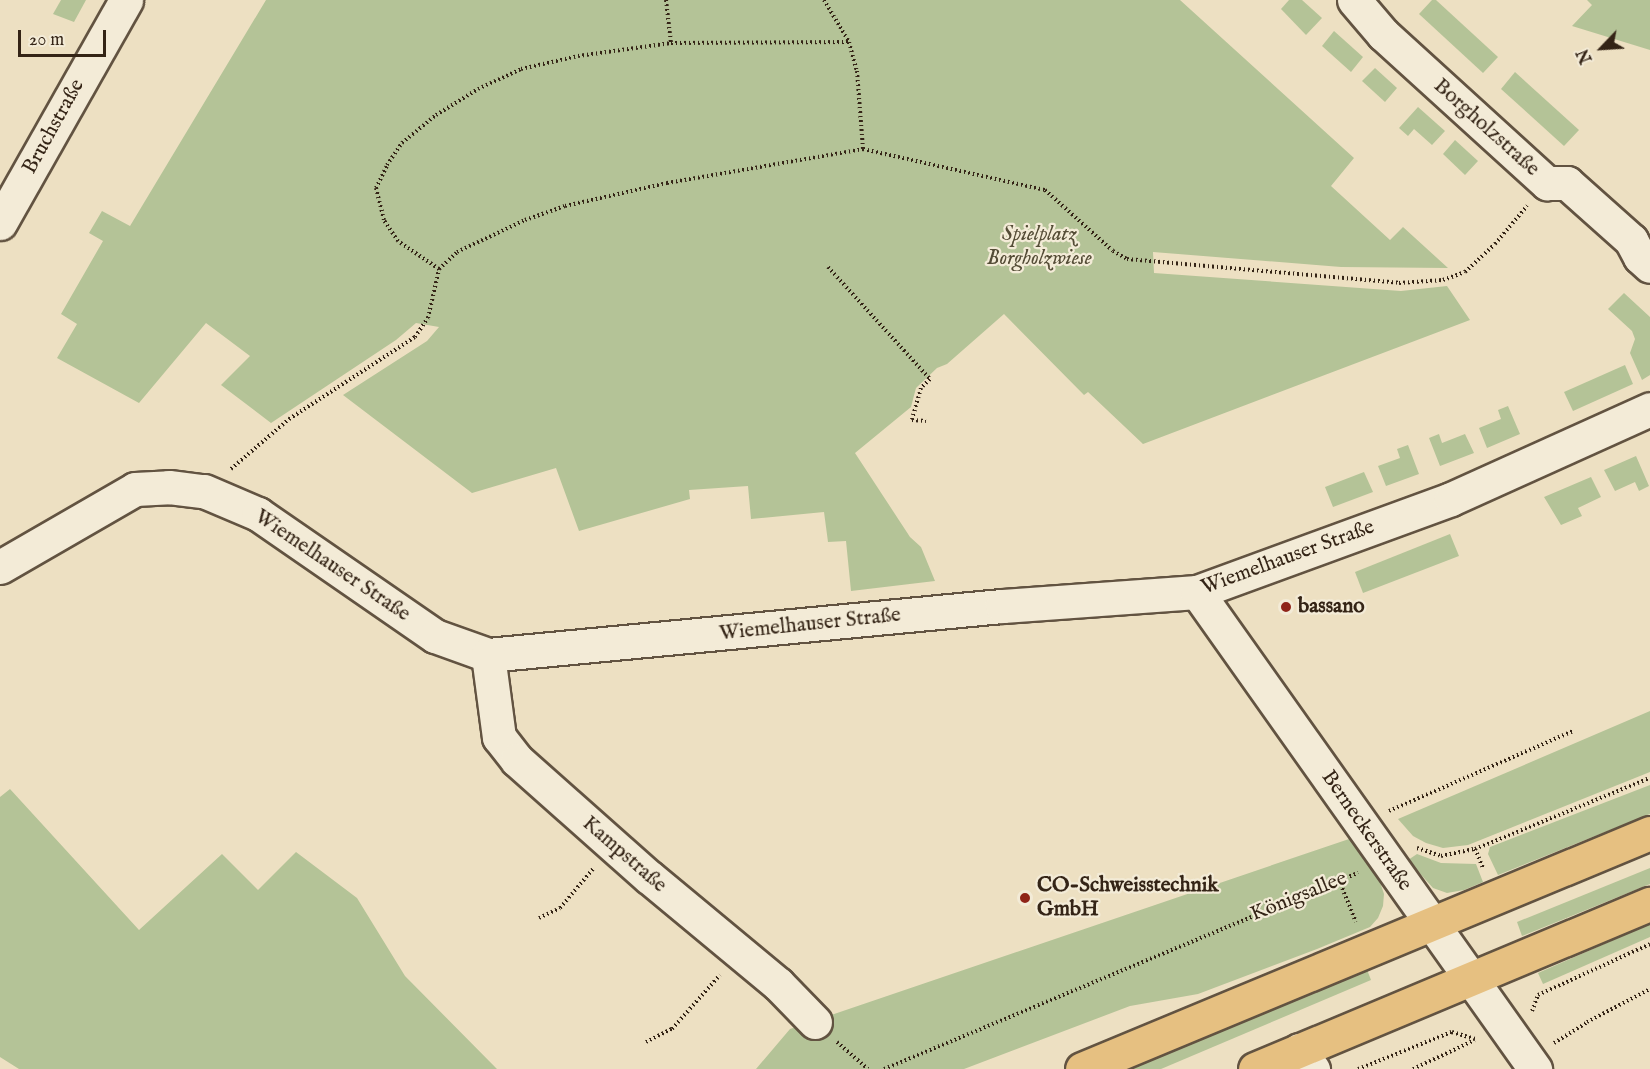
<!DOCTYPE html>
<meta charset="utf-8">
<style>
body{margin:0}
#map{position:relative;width:1650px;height:1069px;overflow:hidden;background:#ede0c2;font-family:"IM FELL English",serif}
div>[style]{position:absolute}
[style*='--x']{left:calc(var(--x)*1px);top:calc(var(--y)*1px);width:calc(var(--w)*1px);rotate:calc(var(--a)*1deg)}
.green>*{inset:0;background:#b4c397}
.path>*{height:4px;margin-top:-2px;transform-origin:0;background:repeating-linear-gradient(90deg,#342416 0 1.5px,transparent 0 4.5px)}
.roads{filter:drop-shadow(2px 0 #625341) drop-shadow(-2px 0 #625341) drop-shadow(0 2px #625341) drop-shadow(0 -2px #625341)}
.minor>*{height:33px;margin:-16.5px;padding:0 16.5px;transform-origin:16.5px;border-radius:16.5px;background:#f3ebd7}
.major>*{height:33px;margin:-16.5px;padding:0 16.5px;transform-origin:16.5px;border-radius:16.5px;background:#e6c081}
.dots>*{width:16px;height:16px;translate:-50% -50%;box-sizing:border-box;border:3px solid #f3ebd7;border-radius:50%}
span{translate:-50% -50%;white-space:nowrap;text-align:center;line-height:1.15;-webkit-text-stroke:4.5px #f3ebd7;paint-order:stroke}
.street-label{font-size:21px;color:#342416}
.park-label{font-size:21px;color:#544c36;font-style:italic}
.poi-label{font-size:21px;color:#342416;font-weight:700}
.left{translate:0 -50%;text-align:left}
.north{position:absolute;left:1572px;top:18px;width:60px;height:60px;-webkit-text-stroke:4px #f3ebd7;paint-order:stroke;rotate:245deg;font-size:16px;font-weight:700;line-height:24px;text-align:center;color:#342416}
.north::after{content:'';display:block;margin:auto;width:21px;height:27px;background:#342416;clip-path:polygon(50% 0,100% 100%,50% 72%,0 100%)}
.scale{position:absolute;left:18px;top:30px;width:88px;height:27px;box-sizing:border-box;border:3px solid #342416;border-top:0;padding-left:8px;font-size:18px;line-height:21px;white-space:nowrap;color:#342416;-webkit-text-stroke:4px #f3ebd7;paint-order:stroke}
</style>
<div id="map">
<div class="green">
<i style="clip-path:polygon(61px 0,86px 0,74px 22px,53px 14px)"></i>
<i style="clip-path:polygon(266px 0,1180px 0,1354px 158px,1331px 186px,1390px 240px,1403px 227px,1448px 268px,1341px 267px,1153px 252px,1154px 273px,1401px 291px,1447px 286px,1470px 320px,1143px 444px,1088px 392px,1084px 395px,1004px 314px,947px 364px,937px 368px,916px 388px,911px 407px,855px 453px,910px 537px,921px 547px,935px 581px,851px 591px,846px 541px,828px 542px,824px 512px,751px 519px,748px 486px,689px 490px,690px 499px,579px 531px,556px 468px,472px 493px,343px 395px,427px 341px,439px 327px,416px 323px,396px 340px,271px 423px,221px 385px,250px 356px,206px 323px,139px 403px,57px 358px,77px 324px,61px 314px,103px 241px,89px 233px,102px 211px,130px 226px)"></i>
<i style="clip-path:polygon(1289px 0,1302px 0,1322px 18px,1306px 35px,1281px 9px)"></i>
<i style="clip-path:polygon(1432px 0,1436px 0,1498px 57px,1483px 73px,1419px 14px)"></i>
<i style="clip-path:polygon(1587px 0,1650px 0,1650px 50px,1572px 26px,1592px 5px)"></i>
<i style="clip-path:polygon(1334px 31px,1363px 57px,1351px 72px,1322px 46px)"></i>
<i style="clip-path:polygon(1375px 68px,1397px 88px,1385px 102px,1362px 81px)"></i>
<i style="clip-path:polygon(1515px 72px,1579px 130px,1564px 146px,1501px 89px)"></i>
<i style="clip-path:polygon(1418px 107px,1445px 131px,1432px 145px,1414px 129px,1408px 136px,1399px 128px)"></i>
<i style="clip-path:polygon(1455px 140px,1478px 161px,1465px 175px,1443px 154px)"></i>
<i style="clip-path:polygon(1624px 293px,1650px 317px,1650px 375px,1642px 380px,1630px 353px,1635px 339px,1632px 331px,1608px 309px)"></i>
<i style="clip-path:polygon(1625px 365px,1633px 384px,1573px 411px,1564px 392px)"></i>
<i style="clip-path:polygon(1508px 406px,1520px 434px,1487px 448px,1479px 428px,1501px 419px,1498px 410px)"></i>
<i style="clip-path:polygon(1439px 434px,1442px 443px,1465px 434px,1474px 453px,1440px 466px,1429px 438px)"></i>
<i style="clip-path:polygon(1408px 445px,1419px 474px,1386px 486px,1378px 466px,1400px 458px,1397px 449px)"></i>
<i style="clip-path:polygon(1636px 456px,1649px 486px,1639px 491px,1635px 482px,1615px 491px,1604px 470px)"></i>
<i style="clip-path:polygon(1364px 472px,1373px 492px,1333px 507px,1325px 487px)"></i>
<i style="clip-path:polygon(1591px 477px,1601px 497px,1578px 508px,1582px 516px,1561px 525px,1544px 497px)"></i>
<i style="clip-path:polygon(1450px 534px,1459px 556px,1363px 593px,1355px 572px)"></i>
<i style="clip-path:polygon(1650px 711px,1650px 772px,1468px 845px,1443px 848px,1426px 843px,1413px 836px,1398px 819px)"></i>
<i style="clip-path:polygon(1650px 785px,1650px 814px,1498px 875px,1488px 854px,1490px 847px)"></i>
<i style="clip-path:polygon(10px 789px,139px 930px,222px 854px,258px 890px,296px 852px,357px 898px,405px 976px,497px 1069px,19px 1069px,0 1057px,0 797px)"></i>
<i style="clip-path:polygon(1352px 838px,1378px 876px,1384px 894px,1383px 906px,1378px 918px,1370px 927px,1317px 949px,1198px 994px,1130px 1006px,964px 1069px,756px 1069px,790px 1029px)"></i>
<i style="clip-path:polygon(1417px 854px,1441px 863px,1476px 864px,1483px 882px,1464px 890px,1447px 893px,1433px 888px,1408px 860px)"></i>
<i style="clip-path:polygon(1650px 868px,1650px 884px,1522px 936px,1517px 922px)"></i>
<i style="clip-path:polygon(1650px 924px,1650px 937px,1543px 984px,1538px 973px)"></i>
<i style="clip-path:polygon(1366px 967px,1371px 980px,1161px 1069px,1123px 1069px)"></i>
</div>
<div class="path">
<i style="--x:666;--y:0;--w:43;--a:83.4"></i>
<i style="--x:824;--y:0;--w:49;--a:59.2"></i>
<i style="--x:849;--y:42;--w:30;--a:75"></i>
<i style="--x:857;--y:71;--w:78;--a:85.6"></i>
<i style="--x:828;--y:267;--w:151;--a:47.7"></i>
<i style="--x:930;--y:379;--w:13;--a:135"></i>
<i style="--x:921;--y:388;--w:33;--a:106"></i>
<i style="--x:912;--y:420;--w:14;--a:4"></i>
<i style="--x:439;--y:269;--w:50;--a:-145.7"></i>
<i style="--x:398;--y:241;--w:25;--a:-124"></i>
<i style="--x:384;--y:220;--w:33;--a:-104"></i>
<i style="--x:376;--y:188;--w:25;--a:-64"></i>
<i style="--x:387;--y:165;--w:27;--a:-56"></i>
<i style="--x:402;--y:143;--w:44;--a:-39.5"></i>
<i style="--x:436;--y:115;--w:49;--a:-31.8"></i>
<i style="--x:478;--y:89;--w:47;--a:-24.9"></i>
<i style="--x:521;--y:69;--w:58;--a:-12.8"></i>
<i style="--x:578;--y:56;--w:94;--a:-8"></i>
<i style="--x:671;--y:43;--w:178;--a:-0.3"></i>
<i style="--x:231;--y:469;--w:77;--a:-40.8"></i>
<i style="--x:289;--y:419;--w:150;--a:-33.1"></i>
<i style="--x:415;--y:337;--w:23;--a:-56"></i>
<i style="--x:428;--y:318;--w:50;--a:-77.3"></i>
<i style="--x:439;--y:269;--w:25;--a:-43"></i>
<i style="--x:457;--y:252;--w:75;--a:-25.2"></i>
<i style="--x:525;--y:220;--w:42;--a:-19.3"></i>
<i style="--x:565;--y:206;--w:105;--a:-12.7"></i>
<i style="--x:667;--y:183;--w:199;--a:-9.8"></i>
<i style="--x:863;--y:149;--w:187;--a:12.7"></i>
<i style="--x:1045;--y:190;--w:91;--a:41.9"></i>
<i style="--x:1113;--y:251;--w:16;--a:30"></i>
<i style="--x:1127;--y:259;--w:273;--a:5"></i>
<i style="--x:1399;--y:283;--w:44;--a:-3.9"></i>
<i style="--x:1443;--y:280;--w:23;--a:-20"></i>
<i style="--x:1465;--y:272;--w:41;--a:-43"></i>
<i style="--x:1495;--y:244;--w:50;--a:-49.9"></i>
<i style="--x:1389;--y:811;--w:201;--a:-23.5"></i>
<i style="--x:1417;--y:848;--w:25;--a:18"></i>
<i style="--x:1441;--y:856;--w:35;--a:-12"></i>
<i style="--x:1475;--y:849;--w:189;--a:-22.1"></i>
<i style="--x:1475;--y:849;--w:21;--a:67"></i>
<i style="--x:1339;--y:880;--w:45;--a:68"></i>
<i style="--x:539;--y:918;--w:23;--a:-25"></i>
<i style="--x:560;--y:908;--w:51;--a:-49.8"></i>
<i style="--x:1532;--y:1011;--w:17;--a:-69"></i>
<i style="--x:1538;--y:995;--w:123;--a:-24.5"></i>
<i style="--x:646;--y:1042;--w:29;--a:-27"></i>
<i style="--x:672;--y:1029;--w:72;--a:-48.4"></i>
<i style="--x:837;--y:1042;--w:41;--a:41.1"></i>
<i style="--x:1554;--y:1043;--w:39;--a:-32"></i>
<i style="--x:1587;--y:1022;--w:71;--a:-27.6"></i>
<i style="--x:884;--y:1069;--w:513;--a:-22.47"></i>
<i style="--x:1358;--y:1069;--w:101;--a:-21.5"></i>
<i style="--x:1452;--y:1032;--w:24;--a:17"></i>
<i style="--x:1413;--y:1069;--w:68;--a:-25.1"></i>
</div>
<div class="roads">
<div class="minor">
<i style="--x:1354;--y:0;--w:45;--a:49.5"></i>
<i style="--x:1383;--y:34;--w:222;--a:42.3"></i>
<i style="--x:1547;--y:183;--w:20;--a:0"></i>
<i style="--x:1567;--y:183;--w:86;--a:41.7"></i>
<i style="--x:1631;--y:240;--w:19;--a:62"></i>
<i style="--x:1640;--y:257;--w:13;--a:42"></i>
<i style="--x:0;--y:223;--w:256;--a:-60.5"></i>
<i style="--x:0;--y:567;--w:156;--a:-30"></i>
<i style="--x:135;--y:489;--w:34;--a:-3"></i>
<i style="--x:169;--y:487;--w:35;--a:7"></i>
<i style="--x:204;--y:491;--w:59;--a:23.1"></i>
<i style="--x:258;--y:514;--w:215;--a:34.6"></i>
<i style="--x:435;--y:636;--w:56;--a:19.7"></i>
<i style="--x:488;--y:655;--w:516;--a:-5.45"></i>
<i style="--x:1002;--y:606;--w:196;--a:-4.1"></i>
<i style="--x:1197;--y:592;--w:270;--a:-20.1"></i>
<i style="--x:1451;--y:499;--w:218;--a:-24.3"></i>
<i style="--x:1197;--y:592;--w:585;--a:54.68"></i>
<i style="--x:488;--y:655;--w:83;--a:82.4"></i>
<i style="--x:499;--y:737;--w:29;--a:52"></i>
<i style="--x:517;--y:760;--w:176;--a:41.6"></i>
<i style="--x:649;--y:877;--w:168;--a:39.7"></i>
<i style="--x:778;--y:984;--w:53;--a:45.8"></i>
<i style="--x:1299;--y:1050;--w:24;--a:54"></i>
</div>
<div class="major">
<i style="--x:1082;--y:1069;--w:615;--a:-22.56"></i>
<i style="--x:1255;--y:1069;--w:428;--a:-22.7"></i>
</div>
</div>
<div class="dots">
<i style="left:1286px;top:607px;background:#8f2418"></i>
<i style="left:1025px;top:898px;background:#8f2418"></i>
</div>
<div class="street-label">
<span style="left:54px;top:127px;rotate:-61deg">Bruchstraße</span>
<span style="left:1486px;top:128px;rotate:42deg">Borgholzstraße</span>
<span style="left:1288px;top:558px;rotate:-20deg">Wiemelhauser Straße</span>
<span style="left:332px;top:566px;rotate:34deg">Wiemelhauser Straße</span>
<span style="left:810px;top:625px;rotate:-6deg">Wiemelhauser Straße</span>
<span style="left:1366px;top:831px;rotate:55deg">Berneckerstraße</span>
<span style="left:624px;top:855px;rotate:41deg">Kampstraße</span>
<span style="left:1299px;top:897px;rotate:-22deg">Königsallee</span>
</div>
<div class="park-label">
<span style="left:1039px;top:247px">Spielplatz<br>Borgholzwiese</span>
</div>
<div class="poi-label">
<span class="left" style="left:1298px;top:607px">bassano</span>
<span class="left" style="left:1037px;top:898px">CO-Schweisstechnik<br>GmbH</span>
</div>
<div class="north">N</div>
<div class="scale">20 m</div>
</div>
